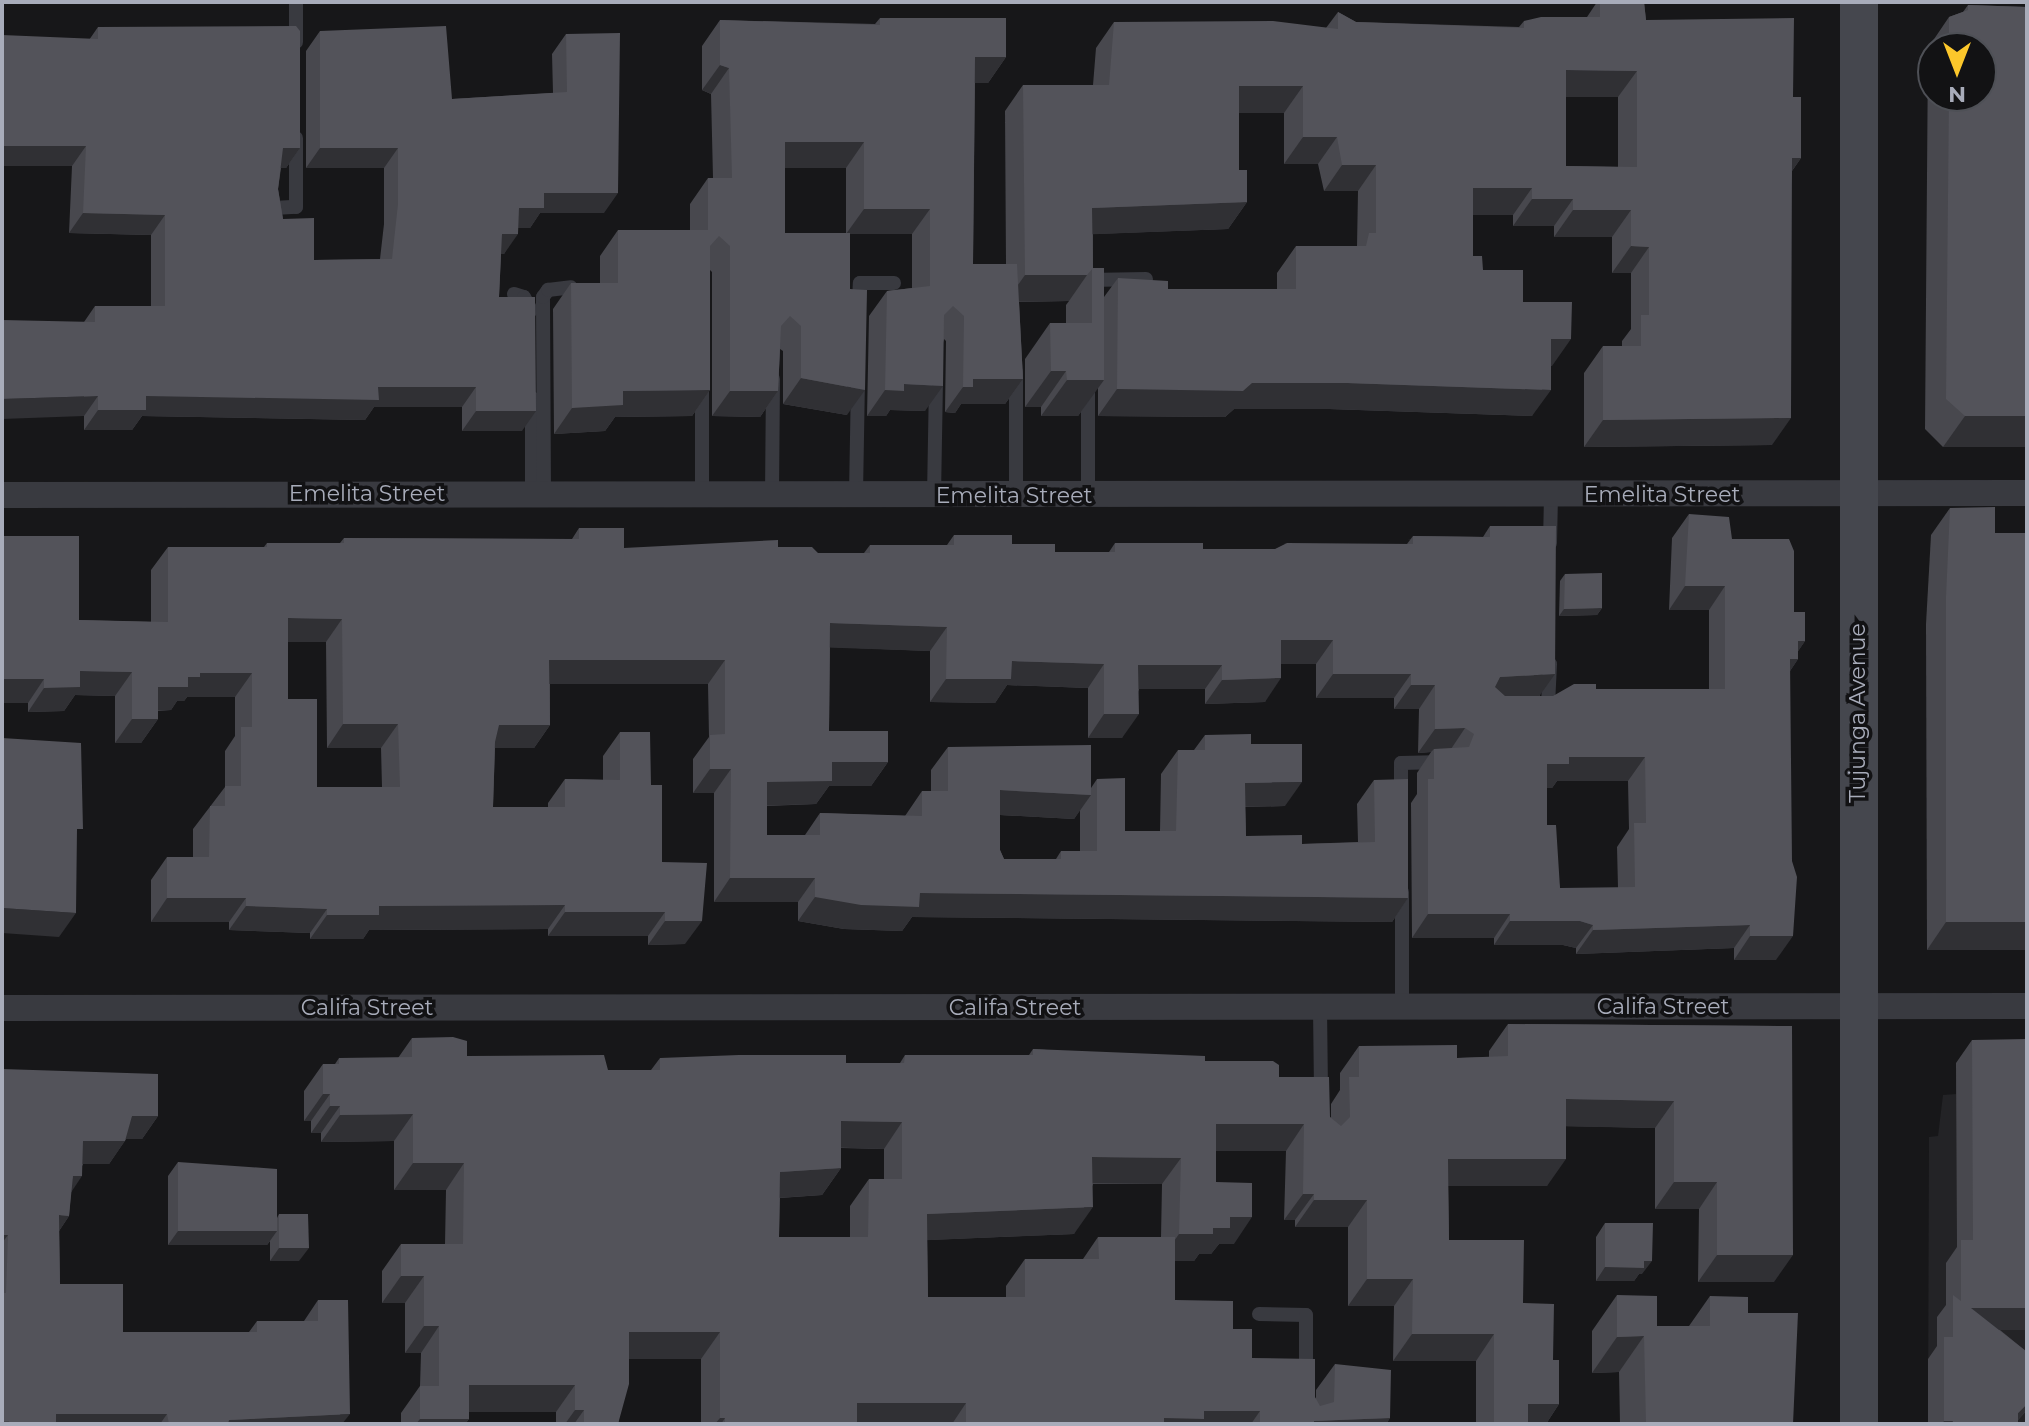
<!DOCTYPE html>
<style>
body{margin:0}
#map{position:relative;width:2029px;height:1426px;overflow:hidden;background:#171719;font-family:Montserrat,sans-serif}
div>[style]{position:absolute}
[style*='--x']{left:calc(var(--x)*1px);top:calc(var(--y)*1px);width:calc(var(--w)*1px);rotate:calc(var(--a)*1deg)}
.built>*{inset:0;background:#232326}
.lane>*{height:14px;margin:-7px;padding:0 7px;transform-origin:7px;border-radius:7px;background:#393a40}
.street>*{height:26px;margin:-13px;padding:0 13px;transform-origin:13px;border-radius:13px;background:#393a40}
.secondary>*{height:38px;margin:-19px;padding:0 19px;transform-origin:19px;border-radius:19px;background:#45474e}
.wall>*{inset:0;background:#48484e}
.shaded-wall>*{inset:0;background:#303034}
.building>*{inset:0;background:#53535a}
span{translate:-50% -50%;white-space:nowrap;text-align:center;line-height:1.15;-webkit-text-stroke:7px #121214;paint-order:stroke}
.street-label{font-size:22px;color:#a8acba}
.frame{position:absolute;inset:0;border:4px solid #a8acba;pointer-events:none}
.north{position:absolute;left:1917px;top:32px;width:80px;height:80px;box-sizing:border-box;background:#121214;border:2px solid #4e5056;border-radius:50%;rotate:180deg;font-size:22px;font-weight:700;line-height:32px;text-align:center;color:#a8acba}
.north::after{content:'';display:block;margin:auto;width:28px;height:36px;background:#fcc72b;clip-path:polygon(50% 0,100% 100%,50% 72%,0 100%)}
</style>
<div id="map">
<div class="built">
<i style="clip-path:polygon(2027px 1061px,2027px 1424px,1928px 1424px,1929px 1137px,1938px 1136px,1943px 1095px,1956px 1094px,1956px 1063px)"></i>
</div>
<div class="lane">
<i style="--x:296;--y:2;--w:40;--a:90"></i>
<i style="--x:274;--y:208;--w:22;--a:-3"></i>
<i style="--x:296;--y:207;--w:69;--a:-90"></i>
<i style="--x:1089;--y:284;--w:4;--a:-90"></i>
<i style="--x:1089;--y:280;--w:57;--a:-1"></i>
<i style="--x:514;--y:294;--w:10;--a:17"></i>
<i style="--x:524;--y:297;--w:15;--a:62"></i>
<i style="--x:859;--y:306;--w:23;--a:-88"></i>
<i style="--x:860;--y:283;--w:34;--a:0"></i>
<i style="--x:1016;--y:372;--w:124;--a:90"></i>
<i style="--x:532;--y:398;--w:96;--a:90"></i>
<i style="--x:544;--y:494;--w:197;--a:-90.3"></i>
<i style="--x:543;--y:297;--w:9;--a:-54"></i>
<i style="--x:548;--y:290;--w:23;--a:-7"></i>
<i style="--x:702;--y:494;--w:111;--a:-90"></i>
<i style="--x:772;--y:494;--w:115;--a:-89.5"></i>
<i style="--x:856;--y:494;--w:111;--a:-89"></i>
<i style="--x:934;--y:496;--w:116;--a:-89"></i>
<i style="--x:1088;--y:496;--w:111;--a:-90"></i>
<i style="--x:1550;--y:543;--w:47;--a:-88.8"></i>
<i style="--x:1538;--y:709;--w:11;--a:-22"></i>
<i style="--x:1548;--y:705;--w:41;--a:-87.2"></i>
<i style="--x:1401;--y:796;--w:33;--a:-90"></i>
<i style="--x:1401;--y:763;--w:42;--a:-1.4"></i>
<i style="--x:1402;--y:892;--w:116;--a:90"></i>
<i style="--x:1320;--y:1008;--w:88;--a:89.3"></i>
<i style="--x:1259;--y:1314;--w:47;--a:1.2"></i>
<i style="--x:1306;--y:1315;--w:61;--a:90"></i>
</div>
<div class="street">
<i style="--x:2;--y:495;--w:2025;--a:-0.06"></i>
<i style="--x:2;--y:1008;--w:2025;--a:-0.06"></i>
</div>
<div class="secondary">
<i style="--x:1859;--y:1424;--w:1422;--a:-90"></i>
</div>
<div class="wall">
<i style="clip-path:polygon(evenodd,1597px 2px,1644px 2px,1646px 20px,1793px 97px,1801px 158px,1792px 171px,1772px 445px,1584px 447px,1584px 373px,1603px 346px,1622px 346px,1622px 341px,1631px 329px,1631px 273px,1612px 273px,1612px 237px,1554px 237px,1554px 226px,1513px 226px,1513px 215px,1473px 215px,1473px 256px,1483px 270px,1523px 302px,1552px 366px,1551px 366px,1532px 416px,1329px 409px,1234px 409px,1225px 417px,1098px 416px,1098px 387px,1078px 416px,1041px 416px,1041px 407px,1025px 407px,1025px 359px,1050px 323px,1066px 323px,1066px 305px,1069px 301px,1019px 302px,1023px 379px,1005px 404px,961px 404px,955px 413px,945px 412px,946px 341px,944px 339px,925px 411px,890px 410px,886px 416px,867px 416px,869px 316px,887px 291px,912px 288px,912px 234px,850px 234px,847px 415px,783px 404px,783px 351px,780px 349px,778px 391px,760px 417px,712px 416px,712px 272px,710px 270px,710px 390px,692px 416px,615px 417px,605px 431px,554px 434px,553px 309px,571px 283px,600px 283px,600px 256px,618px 230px,690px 230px,690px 204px,708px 178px,713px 178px,711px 94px,702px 90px,702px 46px,720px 20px,875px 24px,880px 18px,1006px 57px,988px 83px,975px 83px,973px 264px,1006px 264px,1005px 111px,1023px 85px,1093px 85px,1096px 48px,1114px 22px,1326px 28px,1338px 12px,1356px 22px,1519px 27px,1524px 21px,1587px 17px,1597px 2px,1566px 97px,1618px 97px,1618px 167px,1566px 166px,1566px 97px,1597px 2px,1239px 113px,1284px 113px,1284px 164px,1318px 164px,1324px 191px,1358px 191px,1357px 246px,1296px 246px,1277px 273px,1277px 289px,1168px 289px,1118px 278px,1104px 297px,1093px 268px,1093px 234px,1228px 229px,1247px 202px,1239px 170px,1239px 113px,1597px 2px,785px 168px,846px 168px,846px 233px,785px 233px,785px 168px)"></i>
<i style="clip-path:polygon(evenodd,1968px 5px,2027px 7px,2027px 447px,1943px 447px,1925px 429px,1928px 48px,1949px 17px,1963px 12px,1968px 5px,1933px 48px,1981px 48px,1981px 96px,1933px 96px,1933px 48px)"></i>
<i style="clip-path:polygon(98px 27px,300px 148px,286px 168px,281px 168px,278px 189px,283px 219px,314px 260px,380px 259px,384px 224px,384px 168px,306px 168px,306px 51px,320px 31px,452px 99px,553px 93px,552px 54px,566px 34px,604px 213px,540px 213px,530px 228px,518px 228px,504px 254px,501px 254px,499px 297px,522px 431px,462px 431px,462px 407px,374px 407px,365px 420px,142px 416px,132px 430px,84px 430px,84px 322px,95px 306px,151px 306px,151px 235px,69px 233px,72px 166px,2px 166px)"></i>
<i style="clip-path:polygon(1950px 508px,1995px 533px,2027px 950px,1927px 950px,1926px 624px,1931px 535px)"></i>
<i style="clip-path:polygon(evenodd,1689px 514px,1732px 539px,1794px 612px,1805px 641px,1798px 651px,1798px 659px,1790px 671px,1776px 960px,1734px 960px,1734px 948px,1576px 954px,1576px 948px,1563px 945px,1494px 945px,1494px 938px,1412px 938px,1411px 803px,1417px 794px,1417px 773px,1431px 752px,1418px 753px,1419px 709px,1394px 709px,1394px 698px,1316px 698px,1316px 664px,1281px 664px,1265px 702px,1205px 704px,1205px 689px,1139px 689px,1122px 738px,1088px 738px,1088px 688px,1007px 685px,995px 703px,930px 702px,930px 651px,830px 647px,829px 731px,888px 762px,871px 786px,829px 786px,816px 804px,767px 806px,767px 835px,805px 835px,820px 813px,905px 816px,922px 791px,931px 791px,931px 770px,948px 747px,1091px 788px,1097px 779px,1125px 831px,1160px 831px,1161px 774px,1178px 750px,1194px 750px,1205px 735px,1251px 744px,1285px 806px,1245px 807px,1246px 836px,1302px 844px,1358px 842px,1357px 804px,1374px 780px,1408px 898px,1392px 922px,912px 917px,902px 931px,844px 929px,798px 921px,798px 902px,714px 902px,714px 793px,693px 793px,693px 759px,709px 737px,708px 684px,550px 684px,550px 725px,534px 748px,495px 748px,493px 807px,548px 807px,548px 803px,565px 779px,603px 780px,603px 756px,620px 732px,651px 785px,662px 862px,685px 944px,648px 945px,648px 936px,548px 936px,548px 929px,369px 930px,363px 939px,310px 939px,310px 933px,229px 930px,229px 922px,151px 922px,151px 880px,167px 857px,193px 857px,193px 829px,225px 787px,225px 751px,235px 736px,235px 697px,187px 697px,184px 701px,177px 701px,171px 710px,158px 711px,158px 719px,141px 743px,115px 743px,115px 696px,75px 695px,64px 711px,28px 712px,28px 703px,2px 703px,79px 620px,151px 622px,151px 570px,168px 547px,264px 547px,267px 543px,340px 543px,344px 538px,572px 539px,579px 528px,624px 548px,778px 547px,818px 553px,864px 553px,870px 545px,947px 545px,954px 535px,1055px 552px,1109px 552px,1115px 543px,1203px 549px,1275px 549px,1407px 544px,1413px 536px,1483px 537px,1490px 526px,1540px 696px,1553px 696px,1596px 689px,1709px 689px,1709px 610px,1669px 610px,1672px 538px,1689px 514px,288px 642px,326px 642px,327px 748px,381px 748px,382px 787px,317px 787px,288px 699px,288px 642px,1689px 514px,1557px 781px,1628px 781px,1629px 829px,1617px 847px,1618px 888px,1560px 888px,1547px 825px,1547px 788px,1552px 788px,1557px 781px,1689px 514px,1080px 810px,1080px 851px,1061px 851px,1056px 859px,1004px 859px,1000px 850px,1000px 815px,1074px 819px,1080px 810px)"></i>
<i style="clip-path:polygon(1565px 574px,1602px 608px,1597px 615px,1559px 616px,1560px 581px)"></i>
<i style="clip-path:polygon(evenodd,1508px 1024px,1792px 1026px,1774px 1282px,1698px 1282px,1699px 1209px,1655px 1209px,1655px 1128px,1566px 1126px,1547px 1186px,1448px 1186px,1449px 1240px,1523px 1303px,1553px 1360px,1559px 1404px,1546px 1424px,1476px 1424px,1476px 1361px,1393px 1361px,1394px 1306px,1348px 1306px,1348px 1227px,1295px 1227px,1295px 1220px,1284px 1220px,1286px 1151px,1216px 1151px,1216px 1182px,1234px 1244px,1219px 1244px,1211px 1254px,1199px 1254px,1194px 1261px,1175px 1261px,1175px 1300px,1233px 1329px,1252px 1358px,1316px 1399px,1316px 1390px,1335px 1364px,1390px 1418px,1386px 1424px,701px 1424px,701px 1359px,629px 1359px,618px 1424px,556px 1424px,556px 1412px,469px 1412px,469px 1419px,465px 1424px,401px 1424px,401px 1413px,420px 1386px,421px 1353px,405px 1353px,405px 1303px,382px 1303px,382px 1271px,401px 1244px,445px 1244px,446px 1190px,394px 1190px,394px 1141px,321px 1142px,321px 1133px,311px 1133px,311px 1121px,304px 1121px,304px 1091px,323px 1064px,335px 1064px,339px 1058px,398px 1058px,412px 1038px,467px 1056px,608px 1070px,651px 1070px,660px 1058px,846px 1063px,900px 1063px,905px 1055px,1029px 1055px,1033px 1049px,1205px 1061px,1279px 1077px,1331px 1118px,1331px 1104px,1340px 1090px,1340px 1073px,1359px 1046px,1457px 1058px,1489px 1057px,1489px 1051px,1508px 1024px,841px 1148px,884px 1149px,884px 1179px,869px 1179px,850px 1206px,850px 1237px,779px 1237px,780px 1198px,822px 1195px,841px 1168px,841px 1148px,1508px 1024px,1093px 1184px,1162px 1184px,1161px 1237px,1098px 1237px,1083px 1259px,1025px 1259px,1006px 1286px,1006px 1297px,928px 1297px,927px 1240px,1074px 1234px,1093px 1184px)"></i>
<i style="clip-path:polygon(1972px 1040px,2027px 1330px,2000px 1330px,2027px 1352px,2027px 1410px,2018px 1420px,2018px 1424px,1928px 1424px,1928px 1359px,1937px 1346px,1937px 1317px,1946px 1305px,1946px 1263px,1957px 1247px,1956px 1063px)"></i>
<i style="clip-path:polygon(2px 1069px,158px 1116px,142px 1139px,126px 1139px,109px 1164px,83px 1164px,71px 1192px,69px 1216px,59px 1231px,60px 1284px,123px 1332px,249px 1332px,257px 1321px,304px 1321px,318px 1300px,342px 1424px,2px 1424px)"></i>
<i style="clip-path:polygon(178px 1162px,277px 1218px,279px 1214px,299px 1261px,270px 1261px,270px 1241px,267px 1245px,168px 1245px,168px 1176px)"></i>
<i style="clip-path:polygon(1605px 1223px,1642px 1274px,1639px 1274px,1634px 1281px,1596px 1281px,1596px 1237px)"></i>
<i style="clip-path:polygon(1617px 1295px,1657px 1326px,1689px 1326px,1710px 1296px,1748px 1313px,1793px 1424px,1620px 1424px,1619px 1372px,1592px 1373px,1592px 1331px)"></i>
</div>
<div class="shaded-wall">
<i style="clip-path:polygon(975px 57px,1006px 57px,988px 83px,957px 83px)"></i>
<i style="clip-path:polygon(720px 65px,729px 68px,711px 94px,702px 90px)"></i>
<i style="clip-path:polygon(1566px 70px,1637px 71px,1618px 97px,1548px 97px)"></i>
<i style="clip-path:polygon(1239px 86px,1303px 86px,1284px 113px,1220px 113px)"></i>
<i style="clip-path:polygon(1303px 137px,1337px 137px,1318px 164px,1284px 164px)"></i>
<i style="clip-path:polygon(785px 142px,864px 142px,846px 168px,767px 168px)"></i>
<i style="clip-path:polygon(2px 146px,86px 146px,72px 166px,2px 166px)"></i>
<i style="clip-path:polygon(283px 148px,300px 148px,286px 168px,269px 168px)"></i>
<i style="clip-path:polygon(320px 148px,398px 148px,384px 168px,306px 168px)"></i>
<i style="clip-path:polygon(1792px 158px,1801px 158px,1782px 185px)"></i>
<i style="clip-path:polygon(1342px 165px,1376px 165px,1358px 191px,1324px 191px)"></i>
<i style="clip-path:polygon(1473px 188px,1532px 188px,1513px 215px,1454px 215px)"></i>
<i style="clip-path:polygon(544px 193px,618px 193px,604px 213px,540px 213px,530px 228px,505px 228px,519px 208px)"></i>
<i style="clip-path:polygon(1532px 199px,1573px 199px,1554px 226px,1513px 226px)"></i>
<i style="clip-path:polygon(1247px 202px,1228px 229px,1074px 235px,1092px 208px)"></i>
<i style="clip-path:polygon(864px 209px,930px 209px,912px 234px,846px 234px)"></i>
<i style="clip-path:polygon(1573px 210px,1631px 210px,1612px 237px,1554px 237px)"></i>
<i style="clip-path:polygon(83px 213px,165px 215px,151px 235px,69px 233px)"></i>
<i style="clip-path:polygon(502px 234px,518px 234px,504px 254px,487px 254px)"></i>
<i style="clip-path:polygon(1631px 246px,1649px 247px,1631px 273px,1612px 273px)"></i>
<i style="clip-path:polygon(1025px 275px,1087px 275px,1069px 301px,1006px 302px)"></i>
<i style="clip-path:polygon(1551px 339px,1571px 339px,1552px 366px,1532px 366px)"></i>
<i style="clip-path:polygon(1051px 371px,1066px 371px,1041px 407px,1025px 407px)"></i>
<i style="clip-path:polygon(801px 378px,865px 390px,847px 415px,783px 404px)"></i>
<i style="clip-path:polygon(973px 379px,1023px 379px,1005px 404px,961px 404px,955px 413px,945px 412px,963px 387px)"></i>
<i style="clip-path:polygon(1067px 380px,1104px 380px,1078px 416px,1041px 416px)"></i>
<i style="clip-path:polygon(1252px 383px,1347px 383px,1551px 390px,1532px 416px,1329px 409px,1234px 409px,1225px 417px,1098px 416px,1117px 389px)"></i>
<i style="clip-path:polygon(904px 384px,943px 386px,925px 411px,890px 410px,886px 416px,867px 416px,885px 390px)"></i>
<i style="clip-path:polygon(378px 387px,476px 387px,462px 407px,374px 407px,365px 420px,142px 416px,132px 430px,84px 430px,98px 410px,146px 396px)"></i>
<i style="clip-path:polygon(710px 390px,692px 416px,615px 417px,605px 431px,554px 434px,572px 408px,623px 391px)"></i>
<i style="clip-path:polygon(730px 391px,778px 391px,760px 417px,712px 416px)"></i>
<i style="clip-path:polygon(98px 396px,84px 416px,2px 419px,2px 399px)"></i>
<i style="clip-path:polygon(476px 411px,536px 411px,522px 431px,462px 431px)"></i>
<i style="clip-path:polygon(1965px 416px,2027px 416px,2027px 447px,1943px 447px)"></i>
<i style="clip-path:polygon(1791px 418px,1772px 445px,1584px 447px,1603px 420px)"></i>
<i style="clip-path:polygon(1685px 586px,1725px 586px,1709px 610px,1669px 610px)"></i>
<i style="clip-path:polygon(1602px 608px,1597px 615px,1559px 616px,1564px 609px)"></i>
<i style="clip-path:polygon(288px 618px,342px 619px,326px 642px,272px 642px)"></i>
<i style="clip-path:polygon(830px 623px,947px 627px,930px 651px,813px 647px)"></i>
<i style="clip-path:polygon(1281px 640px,1333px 640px,1316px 664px,1265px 664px)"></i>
<i style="clip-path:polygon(1798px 641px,1805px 641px,1793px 659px,1798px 659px,1782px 683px,1773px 683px)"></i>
<i style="clip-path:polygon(549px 660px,725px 660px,708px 684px,533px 684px)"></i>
<i style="clip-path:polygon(1012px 661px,1104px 664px,1088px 688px,1007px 685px,995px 703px,930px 702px,946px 679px)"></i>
<i style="clip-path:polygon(1138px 665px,1222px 665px,1205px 689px,1122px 689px)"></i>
<i style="clip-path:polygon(80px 671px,132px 672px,115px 696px,75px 695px,64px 711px,28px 712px,44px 688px)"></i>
<i style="clip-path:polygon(200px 673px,252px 673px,235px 697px,187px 697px,184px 701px,177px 701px,171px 710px,142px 711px,158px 687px)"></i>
<i style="clip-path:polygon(1333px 674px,1411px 674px,1394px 698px,1316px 698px)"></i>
<i style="clip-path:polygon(1555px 674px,1538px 698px,1484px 701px,1500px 677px)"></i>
<i style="clip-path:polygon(1281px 678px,1265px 702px,1205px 704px,1222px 680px)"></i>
<i style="clip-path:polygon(2px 679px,44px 679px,28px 703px,2px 703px)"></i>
<i style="clip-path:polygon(1411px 685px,1435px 685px,1419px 709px,1394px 709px)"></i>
<i style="clip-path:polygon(1104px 714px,1139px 714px,1122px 738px,1088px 738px)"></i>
<i style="clip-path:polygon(132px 719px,158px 719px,141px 743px,115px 743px)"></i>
<i style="clip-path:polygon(343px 724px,398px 724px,381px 748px,327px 748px)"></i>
<i style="clip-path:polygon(499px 725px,550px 725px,534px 748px,482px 748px)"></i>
<i style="clip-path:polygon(1465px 728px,1449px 752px,1434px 749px,1431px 752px,1418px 753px,1435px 729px)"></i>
<i style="clip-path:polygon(1569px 757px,1645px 757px,1628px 781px,1557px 781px,1552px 788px,1531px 788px,1547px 764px)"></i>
<i style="clip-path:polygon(832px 762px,888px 762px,871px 786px,829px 786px,816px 804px,750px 806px,767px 782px)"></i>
<i style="clip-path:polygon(710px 769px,731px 769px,714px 793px,693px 793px)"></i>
<i style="clip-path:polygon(1302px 782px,1285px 806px,1228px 807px,1245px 783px)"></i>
<i style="clip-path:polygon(1000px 790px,1091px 795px,1074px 819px,983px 814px)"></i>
<i style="clip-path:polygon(730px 878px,815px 878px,798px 902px,714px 902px)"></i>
<i style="clip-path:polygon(920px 893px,1408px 898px,1392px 922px,912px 917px,902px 931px,844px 929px,798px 921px,815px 897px)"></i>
<i style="clip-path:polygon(167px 898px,246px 898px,229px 922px,151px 922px)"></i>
<i style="clip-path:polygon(565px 905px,548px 929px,369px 930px,363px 939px,310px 939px,327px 915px,379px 906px)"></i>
<i style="clip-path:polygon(246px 906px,327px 909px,310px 933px,229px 930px)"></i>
<i style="clip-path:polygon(2px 908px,76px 913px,59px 937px,2px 933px)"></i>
<i style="clip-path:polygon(565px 912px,665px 912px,648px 936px,548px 936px)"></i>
<i style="clip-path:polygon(1428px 914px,1510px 914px,1494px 938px,1412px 938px)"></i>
<i style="clip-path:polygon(665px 921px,702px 921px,685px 944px,648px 945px)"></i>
<i style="clip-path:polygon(1510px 921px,1580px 921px,1593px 925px,1576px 948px,1563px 945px,1494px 945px)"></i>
<i style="clip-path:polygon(1946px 922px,2027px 922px,2027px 950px,1927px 950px)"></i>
<i style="clip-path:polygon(1750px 925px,1734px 948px,1576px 954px,1593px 930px)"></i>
<i style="clip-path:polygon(1750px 936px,1793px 936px,1776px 960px,1734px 960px)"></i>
<i style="clip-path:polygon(323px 1094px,330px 1094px,311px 1121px,304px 1121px)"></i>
<i style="clip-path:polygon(1566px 1099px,1674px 1101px,1655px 1128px,1547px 1126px)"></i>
<i style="clip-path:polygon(330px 1106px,340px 1106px,321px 1133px,311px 1133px)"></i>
<i style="clip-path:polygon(413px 1114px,394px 1141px,321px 1142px,340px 1115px)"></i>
<i style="clip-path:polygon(132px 1116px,158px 1116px,142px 1139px,116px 1139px)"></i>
<i style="clip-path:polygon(841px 1121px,902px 1122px,884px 1149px,822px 1147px)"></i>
<i style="clip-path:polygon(1216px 1124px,1304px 1124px,1286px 1151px,1197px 1151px)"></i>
<i style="clip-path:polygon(83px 1141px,125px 1141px,109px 1164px,66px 1164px)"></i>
<i style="clip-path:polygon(1092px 1157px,1181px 1158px,1162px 1184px,1074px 1183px)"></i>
<i style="clip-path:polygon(1448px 1159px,1566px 1159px,1547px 1186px,1429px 1186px)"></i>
<i style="clip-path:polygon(413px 1163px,464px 1163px,446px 1190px,394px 1190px)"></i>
<i style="clip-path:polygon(841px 1168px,822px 1195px,761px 1199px,780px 1172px)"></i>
<i style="clip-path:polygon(73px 1176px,82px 1176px,66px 1200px)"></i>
<i style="clip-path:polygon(1674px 1182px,1717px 1182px,1699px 1209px,1655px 1209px)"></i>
<i style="clip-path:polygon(1303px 1194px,1314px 1194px,1295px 1220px,1284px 1220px)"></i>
<i style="clip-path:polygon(1314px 1200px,1367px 1200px,1348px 1227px,1295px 1227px)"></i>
<i style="clip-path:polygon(1093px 1207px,1074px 1234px,908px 1241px,927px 1214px)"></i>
<i style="clip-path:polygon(59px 1215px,69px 1216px,53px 1240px)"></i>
<i style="clip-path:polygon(1230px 1217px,1252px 1217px,1234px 1244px,1219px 1244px,1211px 1254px,1199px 1254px,1194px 1261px,1160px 1261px,1179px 1234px,1213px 1228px)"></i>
<i style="clip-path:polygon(178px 1231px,277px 1231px,267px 1245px,168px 1245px)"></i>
<i style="clip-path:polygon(2px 1235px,8px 1235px,2px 1243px)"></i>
<i style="clip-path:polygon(279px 1248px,309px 1248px,299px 1261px,270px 1261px)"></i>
<i style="clip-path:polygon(1717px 1255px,1793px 1255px,1774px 1282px,1698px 1282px)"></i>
<i style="clip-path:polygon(1644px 1261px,1652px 1261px,1642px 1274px,1639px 1274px,1634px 1281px,1596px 1281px,1605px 1267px)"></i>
<i style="clip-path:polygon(401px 1276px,424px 1276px,405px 1303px,382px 1303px)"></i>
<i style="clip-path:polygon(1367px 1279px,1413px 1279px,1394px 1306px,1348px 1306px)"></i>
<i style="clip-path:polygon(1971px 1308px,2027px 1308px,2027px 1330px,1955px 1330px)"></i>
<i style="clip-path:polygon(424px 1326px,439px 1326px,421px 1353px,405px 1353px)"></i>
<i style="clip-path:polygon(629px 1332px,720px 1332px,701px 1359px,610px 1359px)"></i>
<i style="clip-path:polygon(1412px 1334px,1494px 1334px,1476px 1361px,1393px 1361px)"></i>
<i style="clip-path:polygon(1644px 1336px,1619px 1372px,1592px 1373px,1617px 1337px)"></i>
<i style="clip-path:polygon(469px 1385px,575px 1385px,556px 1412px,450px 1412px)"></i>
<i style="clip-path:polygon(857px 1403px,966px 1403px,952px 1424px,842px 1424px)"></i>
<i style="clip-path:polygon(1528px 1404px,1559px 1404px,1546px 1424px,1514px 1424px)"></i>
<i style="clip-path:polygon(2027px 1404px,2027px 1410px,2014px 1424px,2018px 1413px)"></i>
<i style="clip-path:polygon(575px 1410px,584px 1410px,574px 1424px,565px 1424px)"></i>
<i style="clip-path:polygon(1204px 1411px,1260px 1411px,1251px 1424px,1160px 1424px,1164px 1418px)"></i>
<i style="clip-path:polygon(56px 1414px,167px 1414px,160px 1424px,49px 1424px)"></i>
<i style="clip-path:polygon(350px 1414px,342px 1424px,226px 1424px,229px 1420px)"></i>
<i style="clip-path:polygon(720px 1418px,725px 1418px,721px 1424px,715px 1424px)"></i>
<i style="clip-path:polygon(1390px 1418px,1386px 1424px,1312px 1424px,1314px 1421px)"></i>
<i style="clip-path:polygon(420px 1419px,469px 1419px,465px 1424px,416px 1424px)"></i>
<i style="clip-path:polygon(1944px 1421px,1953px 1421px,1951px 1424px,1942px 1424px)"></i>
</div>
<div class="building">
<i style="clip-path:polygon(evenodd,1600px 2px,1644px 2px,1646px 20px,1794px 18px,1793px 97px,1801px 97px,1801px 158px,1792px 158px,1791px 418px,1603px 420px,1603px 346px,1641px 346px,1641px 315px,1649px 315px,1649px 247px,1631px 246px,1631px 210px,1573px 210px,1573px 199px,1532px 199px,1532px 188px,1473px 188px,1473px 256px,1482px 256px,1483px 270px,1523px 270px,1523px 302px,1572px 302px,1571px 339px,1551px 339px,1551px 390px,1347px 383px,1252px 383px,1243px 391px,1117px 389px,1118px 278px,1168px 281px,1168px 289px,1296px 289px,1296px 246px,1366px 246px,1369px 233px,1376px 233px,1376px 165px,1342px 165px,1337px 137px,1303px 137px,1303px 86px,1239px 86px,1239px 170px,1247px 170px,1247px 202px,1092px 208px,1093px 268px,1087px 275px,1025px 275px,1023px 85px,1109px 85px,1114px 22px,1273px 21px,1338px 29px,1338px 12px,1356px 22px,1524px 28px,1524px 21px,1541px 17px,1600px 17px,1600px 2px,1566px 70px,1637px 71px,1637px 167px,1566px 166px,1566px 70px)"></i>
<i style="clip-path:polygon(1968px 5px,2027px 7px,2027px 416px,1965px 416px,1946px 399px,1949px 96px,1981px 96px,1981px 48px,1949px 48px,1949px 17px,1968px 10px)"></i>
<i style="clip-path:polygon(880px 18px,1006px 18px,1006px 57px,975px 57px,973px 264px,1017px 264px,1023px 379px,973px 379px,973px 387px,963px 387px,964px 316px,953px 306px,944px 315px,943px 386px,904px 384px,904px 391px,885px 390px,887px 291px,930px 286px,930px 209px,864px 209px,864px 142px,785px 142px,785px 233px,850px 233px,850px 289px,867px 290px,865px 390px,801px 378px,801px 326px,790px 316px,781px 326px,778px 391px,730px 391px,730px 246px,719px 236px,710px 246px,710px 390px,623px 391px,623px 405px,572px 408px,571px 283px,618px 283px,618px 230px,708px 230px,708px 178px,732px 178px,729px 68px,720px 65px,720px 20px,880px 25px)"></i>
<i style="clip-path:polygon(296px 26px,300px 31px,300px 148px,283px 148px,278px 189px,283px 219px,314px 218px,314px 260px,392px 259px,398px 204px,398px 148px,320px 148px,320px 31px,446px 26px,452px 99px,567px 92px,566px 34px,620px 33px,618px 193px,544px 193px,544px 208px,519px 208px,518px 234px,502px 234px,499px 297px,535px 297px,536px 411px,476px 411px,476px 387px,378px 387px,379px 400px,146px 396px,146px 410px,98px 410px,98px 396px,2px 399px,2px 320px,95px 322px,95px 306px,165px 306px,165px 215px,83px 213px,86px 146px,2px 146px,2px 35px,98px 39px,98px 27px)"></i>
<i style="clip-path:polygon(1092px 268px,1104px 268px,1104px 380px,1067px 380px,1066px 371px,1051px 371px,1050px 323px,1092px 323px)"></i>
<i style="clip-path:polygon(1995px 507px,1995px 533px,2027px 533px,2027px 922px,1946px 922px,1946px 597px,1950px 508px)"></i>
<i style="clip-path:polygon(evenodd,1689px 514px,1729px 517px,1732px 539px,1789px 539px,1794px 551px,1794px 612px,1805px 612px,1805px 641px,1798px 641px,1798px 659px,1790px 659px,1792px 861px,1797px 877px,1793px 936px,1750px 936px,1750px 925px,1593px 930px,1593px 925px,1580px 921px,1510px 921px,1510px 914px,1428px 914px,1428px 779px,1434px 779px,1434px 749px,1469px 747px,1474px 734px,1465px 728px,1435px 729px,1435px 685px,1411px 685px,1411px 674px,1333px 674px,1333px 640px,1281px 640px,1281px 678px,1222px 680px,1222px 665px,1138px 665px,1139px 714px,1104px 714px,1104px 664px,1012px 661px,1011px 679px,946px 679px,947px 627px,830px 623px,829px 731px,888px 731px,888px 762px,832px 762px,832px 781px,767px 782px,767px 835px,820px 835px,820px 813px,922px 816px,922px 791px,948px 791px,948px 747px,1091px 745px,1091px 795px,1000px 790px,1000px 850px,1004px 859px,1061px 859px,1061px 851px,1097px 851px,1097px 779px,1125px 778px,1125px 831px,1176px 831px,1178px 750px,1205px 750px,1205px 735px,1251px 734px,1251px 744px,1302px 744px,1302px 782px,1245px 783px,1246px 836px,1302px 835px,1302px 844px,1375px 842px,1374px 780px,1408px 779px,1408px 898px,920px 893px,919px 907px,861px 905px,815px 897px,815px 878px,730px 878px,731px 769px,710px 769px,710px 735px,725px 734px,725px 660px,549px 660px,550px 725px,499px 725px,495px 742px,493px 807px,565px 807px,565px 779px,620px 780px,620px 732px,650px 732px,651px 785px,662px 785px,662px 862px,707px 863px,702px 921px,665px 921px,665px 912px,565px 912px,565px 905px,379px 906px,379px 915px,327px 915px,327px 909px,246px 906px,246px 898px,167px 898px,167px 857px,209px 857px,210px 806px,225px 806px,225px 786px,241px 786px,241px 727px,252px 727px,252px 673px,200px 673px,200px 677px,188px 677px,188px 687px,158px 687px,158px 719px,132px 719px,132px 672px,80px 671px,80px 687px,44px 688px,44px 679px,2px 679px,2px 536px,79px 536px,79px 620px,168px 622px,168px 547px,267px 547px,267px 543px,344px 543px,344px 538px,579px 539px,579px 528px,624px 528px,624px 548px,778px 540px,778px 547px,812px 547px,818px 553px,870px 553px,870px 545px,954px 545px,954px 535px,1012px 535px,1012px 544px,1055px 544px,1055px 552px,1115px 552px,1115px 543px,1203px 543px,1203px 549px,1275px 549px,1287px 543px,1413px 544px,1413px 536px,1490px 537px,1490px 526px,1556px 526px,1555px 674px,1500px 677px,1495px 687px,1505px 696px,1553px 696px,1574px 684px,1596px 684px,1596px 689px,1725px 689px,1725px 586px,1685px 586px,1689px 514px,288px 618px,342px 619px,343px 724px,398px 724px,400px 787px,317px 787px,317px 699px,288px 699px,288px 618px,1689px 514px,1569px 757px,1645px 757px,1646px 823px,1634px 823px,1635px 887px,1560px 888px,1556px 825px,1547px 825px,1547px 764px,1569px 764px,1569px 757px)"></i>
<i style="clip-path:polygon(1602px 573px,1602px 608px,1564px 609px,1565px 574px)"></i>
<i style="clip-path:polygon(2px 738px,81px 743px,83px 829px,77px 829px,76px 913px,2px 908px)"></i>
<i style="clip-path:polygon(evenodd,1508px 1024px,1792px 1026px,1793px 1255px,1717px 1255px,1717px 1182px,1674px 1182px,1674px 1101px,1566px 1099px,1566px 1159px,1448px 1159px,1449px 1240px,1524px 1240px,1523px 1303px,1554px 1304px,1553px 1360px,1559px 1360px,1559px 1404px,1528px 1404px,1528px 1424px,1494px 1424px,1494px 1334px,1412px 1334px,1413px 1279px,1367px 1279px,1367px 1200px,1314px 1200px,1314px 1194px,1303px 1194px,1304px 1124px,1216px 1124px,1216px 1182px,1252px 1183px,1252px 1217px,1230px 1217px,1230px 1228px,1213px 1228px,1213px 1234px,1179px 1234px,1181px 1158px,1092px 1157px,1093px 1207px,927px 1214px,928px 1297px,1025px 1297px,1025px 1259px,1099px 1259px,1098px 1237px,1175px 1237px,1175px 1300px,1233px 1301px,1233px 1329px,1252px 1329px,1252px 1358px,1315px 1359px,1315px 1397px,1320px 1406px,1334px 1402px,1335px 1364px,1391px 1370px,1390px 1418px,1314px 1421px,1314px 1424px,1260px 1424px,1260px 1411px,1204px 1411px,1204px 1419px,1164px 1418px,1164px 1424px,966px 1424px,966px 1403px,857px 1403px,857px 1424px,725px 1424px,725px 1418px,720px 1418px,720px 1332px,629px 1332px,629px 1384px,618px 1424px,584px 1424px,584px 1410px,575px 1410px,575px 1385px,469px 1385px,469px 1419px,420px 1419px,420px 1386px,439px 1386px,439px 1326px,424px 1326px,424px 1276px,401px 1276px,401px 1244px,463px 1244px,464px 1163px,413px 1163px,413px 1114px,340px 1115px,340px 1106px,330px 1106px,330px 1094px,323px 1094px,323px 1064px,339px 1064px,339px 1058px,412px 1057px,412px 1038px,453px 1037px,467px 1041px,467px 1056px,604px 1055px,608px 1070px,660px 1070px,660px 1058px,739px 1055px,846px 1055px,846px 1063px,904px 1063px,905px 1055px,1033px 1055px,1033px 1049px,1205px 1056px,1205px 1061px,1273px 1061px,1279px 1065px,1279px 1077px,1329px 1077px,1330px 1117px,1341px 1126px,1350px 1117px,1349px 1077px,1359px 1077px,1359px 1046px,1457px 1045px,1457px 1058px,1508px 1056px,1508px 1024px,841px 1121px,902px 1122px,902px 1179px,869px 1179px,868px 1237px,779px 1237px,780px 1172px,841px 1168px,841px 1121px)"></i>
<i style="clip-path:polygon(2027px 1039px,2027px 1308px,1971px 1308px,2027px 1352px,2027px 1404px,2018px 1413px,2018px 1424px,1953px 1424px,1953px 1421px,1944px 1421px,1944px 1337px,1953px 1337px,1953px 1295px,1961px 1301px,1961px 1240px,1973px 1240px,1972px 1040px)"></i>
<i style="clip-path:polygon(2px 1069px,158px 1074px,158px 1116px,132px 1116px,125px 1141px,83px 1141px,82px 1176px,73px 1176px,69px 1216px,59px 1215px,60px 1284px,123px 1284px,123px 1332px,257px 1332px,257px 1321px,318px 1321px,318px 1300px,348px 1300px,350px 1414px,229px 1420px,228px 1424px,169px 1424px,167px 1414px,56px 1414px,56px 1424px,10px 1424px,9px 1421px,2px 1421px,2px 1293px,6px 1293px,8px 1235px,2px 1235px)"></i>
<i style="clip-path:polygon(178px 1162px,277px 1169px,277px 1231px,178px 1231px)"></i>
<i style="clip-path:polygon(279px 1214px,308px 1214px,309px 1248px,279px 1248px)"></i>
<i style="clip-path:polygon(1605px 1223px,1653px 1223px,1652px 1261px,1644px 1261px,1644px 1268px,1605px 1267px)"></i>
<i style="clip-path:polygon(1617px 1295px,1657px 1296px,1657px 1326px,1710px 1326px,1710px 1296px,1748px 1297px,1748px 1313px,1798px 1313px,1793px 1424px,1646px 1424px,1644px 1336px,1617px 1337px)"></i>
</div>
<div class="street-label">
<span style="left:367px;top:494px">Emelita Street</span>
<span style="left:1662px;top:495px">Emelita Street</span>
<span style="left:1014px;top:496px">Emelita Street</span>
<span style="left:1858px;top:713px;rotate:-90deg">Tujunga Avenue</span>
<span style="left:1663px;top:1007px">Califa Street</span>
<span style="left:367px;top:1008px">Califa Street</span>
<span style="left:1015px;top:1008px">Califa Street</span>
</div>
<div class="frame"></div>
<div class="north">N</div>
</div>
